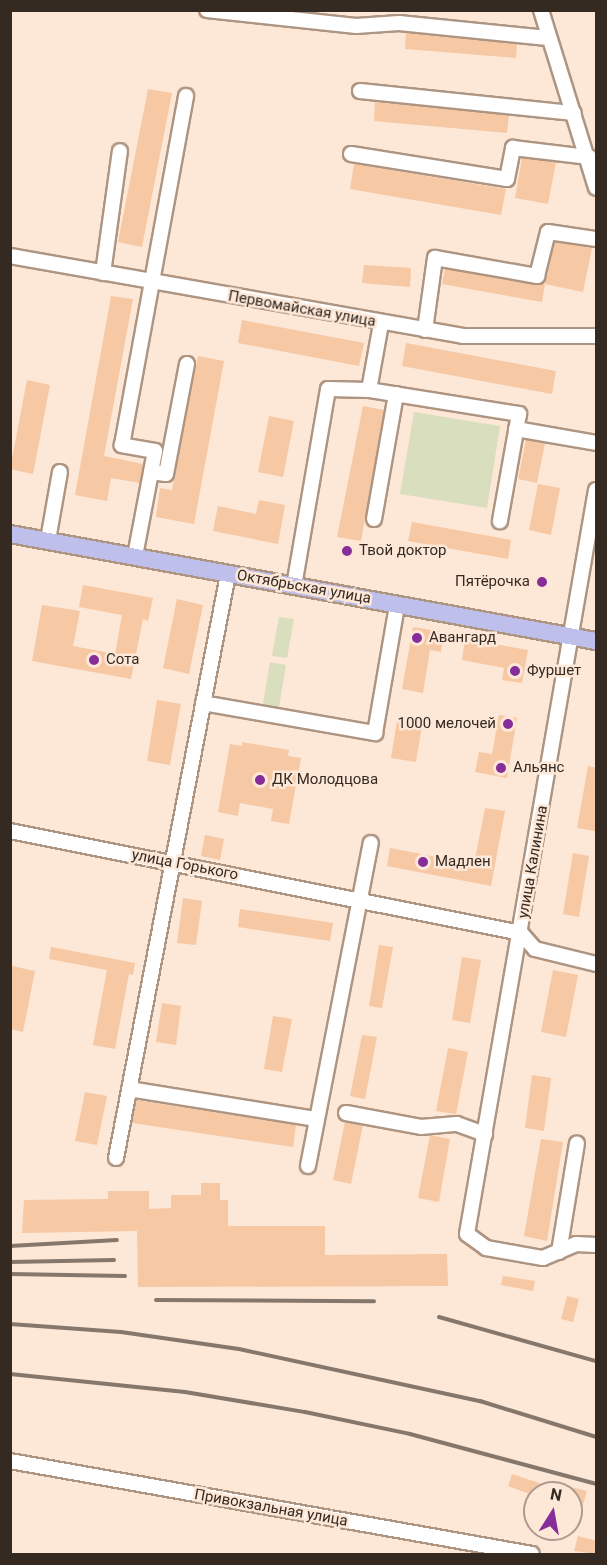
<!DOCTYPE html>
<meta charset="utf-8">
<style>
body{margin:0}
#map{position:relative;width:607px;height:1565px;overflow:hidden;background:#fde7d7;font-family:Roboto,sans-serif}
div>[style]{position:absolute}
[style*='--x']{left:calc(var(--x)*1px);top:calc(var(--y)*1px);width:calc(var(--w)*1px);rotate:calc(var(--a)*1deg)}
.green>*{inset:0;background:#d9debe}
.building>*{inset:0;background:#f6c8a3}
.roads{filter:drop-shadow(2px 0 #ae9582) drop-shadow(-2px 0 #ae9582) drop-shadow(0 2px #ae9582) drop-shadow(0 -2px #ae9582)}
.minor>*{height:14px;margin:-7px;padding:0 7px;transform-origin:7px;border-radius:7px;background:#fff}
.major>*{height:16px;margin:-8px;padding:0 8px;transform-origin:8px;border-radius:8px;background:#bfbfeb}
.rail>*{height:4px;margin:-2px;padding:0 2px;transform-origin:2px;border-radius:2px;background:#86776c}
.dots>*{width:16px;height:16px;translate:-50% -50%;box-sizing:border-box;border:3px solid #fde7d7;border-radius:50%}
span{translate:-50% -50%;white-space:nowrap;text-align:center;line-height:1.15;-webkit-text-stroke:5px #fde7d7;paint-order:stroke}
.street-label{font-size:15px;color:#342a22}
.poi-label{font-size:15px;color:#342a22}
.left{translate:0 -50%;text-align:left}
.right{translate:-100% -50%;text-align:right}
.frame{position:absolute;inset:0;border:12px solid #342a22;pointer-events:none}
.north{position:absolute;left:523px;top:1481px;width:60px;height:60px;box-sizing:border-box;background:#fde7d7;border:2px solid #ad9b8f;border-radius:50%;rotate:11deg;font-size:16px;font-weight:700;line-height:24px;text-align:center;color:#342a22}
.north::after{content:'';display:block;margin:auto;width:21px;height:27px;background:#862d9a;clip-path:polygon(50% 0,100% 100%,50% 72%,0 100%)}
</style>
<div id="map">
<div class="green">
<i style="clip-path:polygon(414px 412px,500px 426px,487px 508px,400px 494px)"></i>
<i style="clip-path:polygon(279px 617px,294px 619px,287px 658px,272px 656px)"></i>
<i style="clip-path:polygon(270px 662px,286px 665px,278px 713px,262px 710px)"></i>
</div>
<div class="building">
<i style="clip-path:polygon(406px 33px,517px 44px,516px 58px,405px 49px)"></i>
<i style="clip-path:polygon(148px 89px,172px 93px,142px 247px,118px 242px)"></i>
<i style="clip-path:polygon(375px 102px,509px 115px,507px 133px,374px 121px)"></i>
<i style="clip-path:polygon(522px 158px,556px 162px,548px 204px,515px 198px)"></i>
<i style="clip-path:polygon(354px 164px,506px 189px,501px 215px,350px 189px)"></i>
<i style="clip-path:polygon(555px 242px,592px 248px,583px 292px,545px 284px)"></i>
<i style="clip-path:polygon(364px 265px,411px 268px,410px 287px,362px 283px)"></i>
<i style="clip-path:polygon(445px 269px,545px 284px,542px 302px,442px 284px)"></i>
<i style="clip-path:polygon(111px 296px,133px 299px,104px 456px,143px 464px,140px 483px,111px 478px,107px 501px,75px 495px)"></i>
<i style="clip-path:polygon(242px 320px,364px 343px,359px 366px,238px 343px)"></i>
<i style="clip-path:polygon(406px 343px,556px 371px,552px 394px,402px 366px)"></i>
<i style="clip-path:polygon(198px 356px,224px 361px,194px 524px,156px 517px,160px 488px,172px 490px)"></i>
<i style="clip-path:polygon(27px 380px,50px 385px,33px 474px,10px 469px)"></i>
<i style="clip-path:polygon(363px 406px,384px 410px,361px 541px,337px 537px)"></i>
<i style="clip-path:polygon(269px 416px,294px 421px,283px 477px,258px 472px)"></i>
<i style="clip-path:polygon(526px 440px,545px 443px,537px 483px,518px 479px)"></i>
<i style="clip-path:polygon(538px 484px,560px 488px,551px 535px,529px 530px)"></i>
<i style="clip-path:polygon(259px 500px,285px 505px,278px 544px,213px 531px,218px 506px,256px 514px)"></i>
<i style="clip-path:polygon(412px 522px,511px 540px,508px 559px,408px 541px)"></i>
<i style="clip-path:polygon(83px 585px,153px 598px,148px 621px,143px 619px,131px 679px,32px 661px,42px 605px,80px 611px,73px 646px,115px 654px,122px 615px,79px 607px)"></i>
<i style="clip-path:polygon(177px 599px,203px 605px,189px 674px,163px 668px)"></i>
<i style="clip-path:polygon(413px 627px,444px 632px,441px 652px,430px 650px,423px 693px,402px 689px)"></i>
<i style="clip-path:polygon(465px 639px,528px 650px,522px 683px,502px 680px,504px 668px,462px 660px)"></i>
<i style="clip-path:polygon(157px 700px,181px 704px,170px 765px,147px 761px)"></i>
<i style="clip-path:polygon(499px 715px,517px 718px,507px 778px,475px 772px,479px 752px,492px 754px)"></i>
<i style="clip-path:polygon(397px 721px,422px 726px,416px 762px,391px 758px)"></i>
<i style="clip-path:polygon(242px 742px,289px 750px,288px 756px,301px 758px,289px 824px,271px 821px,273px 809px,240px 803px,238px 816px,218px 812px,230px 744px,242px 746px)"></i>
<i style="clip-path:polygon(588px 766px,597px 768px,595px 831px,577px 828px)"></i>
<i style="clip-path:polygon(485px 808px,505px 811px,491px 886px,387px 866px,390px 848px,474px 864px)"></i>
<i style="clip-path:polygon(205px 835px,224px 839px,220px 860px,201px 856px)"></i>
<i style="clip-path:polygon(573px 853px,589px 856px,579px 917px,563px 914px)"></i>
<i style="clip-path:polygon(183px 898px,202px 901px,196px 945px,177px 943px)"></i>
<i style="clip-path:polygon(240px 909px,333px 923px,330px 941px,238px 927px)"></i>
<i style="clip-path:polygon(379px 945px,393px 947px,382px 1008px,369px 1006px)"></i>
<i style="clip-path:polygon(51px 947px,135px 963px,133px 975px,129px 974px,115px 1049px,93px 1045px,107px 970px,49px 959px)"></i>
<i style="clip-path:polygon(462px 957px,481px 960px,470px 1023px,452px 1020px)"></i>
<i style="clip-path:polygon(12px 966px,35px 971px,23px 1032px,10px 1029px)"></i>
<i style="clip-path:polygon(553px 970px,578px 975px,566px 1037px,541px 1032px)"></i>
<i style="clip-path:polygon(162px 1003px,181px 1006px,176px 1045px,156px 1042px)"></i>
<i style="clip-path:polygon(273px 1016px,292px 1019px,282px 1072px,264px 1069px)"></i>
<i style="clip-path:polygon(362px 1035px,377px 1037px,365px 1099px,350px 1096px)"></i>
<i style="clip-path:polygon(448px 1048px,468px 1052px,456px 1114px,436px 1111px)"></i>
<i style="clip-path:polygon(532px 1075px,551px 1078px,544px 1131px,525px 1128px)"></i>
<i style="clip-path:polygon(85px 1092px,107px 1096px,97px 1145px,75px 1141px)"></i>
<i style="clip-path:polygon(136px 1100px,296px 1125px,293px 1147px,132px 1123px)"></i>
<i style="clip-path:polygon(345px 1122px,363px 1125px,351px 1184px,333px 1180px)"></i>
<i style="clip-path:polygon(430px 1135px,450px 1139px,439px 1202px,418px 1198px)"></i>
<i style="clip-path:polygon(541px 1139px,563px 1142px,547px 1241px,524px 1236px)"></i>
<i style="clip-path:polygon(201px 1183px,220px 1183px,220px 1200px,228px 1200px,228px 1226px,325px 1226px,325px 1255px,447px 1254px,448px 1286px,138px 1287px,137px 1231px,22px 1233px,24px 1200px,108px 1199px,108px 1191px,149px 1191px,149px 1209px,171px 1208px,171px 1195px,201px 1195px)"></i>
<i style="clip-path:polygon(503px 1276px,535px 1281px,533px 1291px,501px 1285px)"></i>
<i style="clip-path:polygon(567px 1296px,579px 1299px,573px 1322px,561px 1319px)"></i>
<i style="clip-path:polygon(512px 1474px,542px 1484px,539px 1493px,535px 1496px,508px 1486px)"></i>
<i style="clip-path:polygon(571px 1487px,587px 1491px,580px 1515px,571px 1512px)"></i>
<i style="clip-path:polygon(578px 1536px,597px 1541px,597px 1554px,574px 1551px)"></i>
</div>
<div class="roads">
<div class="minor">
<i style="--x:207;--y:10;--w:150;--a:6.1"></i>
<i style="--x:356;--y:26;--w:43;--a:-4"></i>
<i style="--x:399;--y:23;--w:149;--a:5.8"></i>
<i style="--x:541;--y:10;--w:186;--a:72.8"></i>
<i style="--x:360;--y:91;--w:215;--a:5.9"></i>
<i style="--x:351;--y:154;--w:158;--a:9.1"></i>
<i style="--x:507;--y:179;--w:32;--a:-79"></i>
<i style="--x:513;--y:148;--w:77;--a:6.8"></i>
<i style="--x:10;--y:256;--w:460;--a:10"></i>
<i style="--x:463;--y:336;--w:133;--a:0"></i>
<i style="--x:103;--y:273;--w:123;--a:-82.1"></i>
<i style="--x:425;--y:330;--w:73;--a:-82.1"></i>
<i style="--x:435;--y:258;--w:104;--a:10"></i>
<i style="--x:537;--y:276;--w:45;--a:-76"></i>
<i style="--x:548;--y:232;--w:49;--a:8.3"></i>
<i style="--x:369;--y:390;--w:67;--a:-79.7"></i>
<i style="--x:516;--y:429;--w:81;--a:9.9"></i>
<i style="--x:151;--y:472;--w:15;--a:8"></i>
<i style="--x:166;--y:474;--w:112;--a:-79.2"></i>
<i style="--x:596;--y:490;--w:755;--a:99.84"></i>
<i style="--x:467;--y:1234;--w:24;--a:36"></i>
<i style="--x:486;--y:1248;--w:58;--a:10"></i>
<i style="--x:543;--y:1258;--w:36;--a:-23"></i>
<i style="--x:576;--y:1244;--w:20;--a:3"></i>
<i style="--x:374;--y:519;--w:127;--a:-80"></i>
<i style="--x:48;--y:540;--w:69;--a:-80"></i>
<i style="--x:135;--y:556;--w:107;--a:-79.2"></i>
<i style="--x:155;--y:451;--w:34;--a:-170"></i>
<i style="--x:122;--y:445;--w:355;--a:-79.6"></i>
<i style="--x:294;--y:586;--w:200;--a:-80.2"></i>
<i style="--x:328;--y:389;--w:41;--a:1.4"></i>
<i style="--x:369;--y:390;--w:152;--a:9.1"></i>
<i style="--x:519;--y:414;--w:109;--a:100.1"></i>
<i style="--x:203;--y:703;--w:175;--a:9.9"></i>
<i style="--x:375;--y:733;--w:130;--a:-80.2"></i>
<i style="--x:10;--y:831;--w:521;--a:11.29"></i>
<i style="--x:521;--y:933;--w:21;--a:49"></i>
<i style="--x:535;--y:949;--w:63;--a:13.8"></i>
<i style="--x:129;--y:1089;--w:190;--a:9.1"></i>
<i style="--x:346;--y:1113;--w:76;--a:10.6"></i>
<i style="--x:421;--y:1127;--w:36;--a:-5"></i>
<i style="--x:457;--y:1124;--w:30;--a:20"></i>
<i style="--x:116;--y:1158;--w:595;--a:-79.14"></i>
<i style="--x:308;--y:1166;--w:329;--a:-79"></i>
<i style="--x:559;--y:1252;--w:110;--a:-80.6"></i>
<i style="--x:10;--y:1461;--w:530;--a:10.1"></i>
</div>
<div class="major">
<i style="--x:10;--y:534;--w:596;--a:10.35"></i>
</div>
</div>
<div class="rail">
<i style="--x:10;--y:1246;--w:107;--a:-3.2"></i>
<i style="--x:10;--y:1262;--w:104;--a:-1.1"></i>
<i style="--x:10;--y:1274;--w:115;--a:1"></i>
<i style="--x:156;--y:1300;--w:218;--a:0.3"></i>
<i style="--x:439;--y:1317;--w:163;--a:15.7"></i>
<i style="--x:10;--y:1324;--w:111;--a:4.1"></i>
<i style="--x:121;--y:1332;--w:119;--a:8.2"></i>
<i style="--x:239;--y:1349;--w:247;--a:12.2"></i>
<i style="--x:480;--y:1401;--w:121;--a:17.2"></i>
<i style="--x:10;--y:1374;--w:176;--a:5.9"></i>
<i style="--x:185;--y:1392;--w:122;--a:9.5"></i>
<i style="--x:305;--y:1412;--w:107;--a:11.8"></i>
<i style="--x:410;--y:1434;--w:193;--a:15"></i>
</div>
<div class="dots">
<i style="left:347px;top:551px;background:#862d9a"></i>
<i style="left:542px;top:582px;background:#862d9a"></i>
<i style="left:417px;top:638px;background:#862d9a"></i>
<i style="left:94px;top:660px;background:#862d9a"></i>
<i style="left:515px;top:671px;background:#862d9a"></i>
<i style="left:508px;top:724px;background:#862d9a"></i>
<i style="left:501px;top:768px;background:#862d9a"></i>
<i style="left:260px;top:780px;background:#862d9a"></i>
<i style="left:423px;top:862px;background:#862d9a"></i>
</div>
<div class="street-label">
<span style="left:302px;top:309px;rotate:10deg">Первомайская улица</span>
<span style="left:304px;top:587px;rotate:10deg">Октябрьская улица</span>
<span style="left:533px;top:862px;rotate:-80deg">улица Калинина</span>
<span style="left:185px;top:865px;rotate:11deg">улица Горького</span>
<span style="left:271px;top:1508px;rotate:10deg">Привокзальная улица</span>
</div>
<div class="poi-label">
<span class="left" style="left:359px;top:551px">Твой доктор</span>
<span class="right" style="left:530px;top:582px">Пятёрочка</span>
<span class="left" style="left:429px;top:638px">Авангард</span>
<span class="left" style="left:106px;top:660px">Сота</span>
<span class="left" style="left:527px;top:671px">Фуршет</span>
<span class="right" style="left:496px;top:724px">1000 мелочей</span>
<span class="left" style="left:513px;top:768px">Альянс</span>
<span class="left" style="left:272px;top:780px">ДК Молодцова</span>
<span class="left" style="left:435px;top:862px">Мадлен</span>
</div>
<div class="frame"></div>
<div class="north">N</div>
</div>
